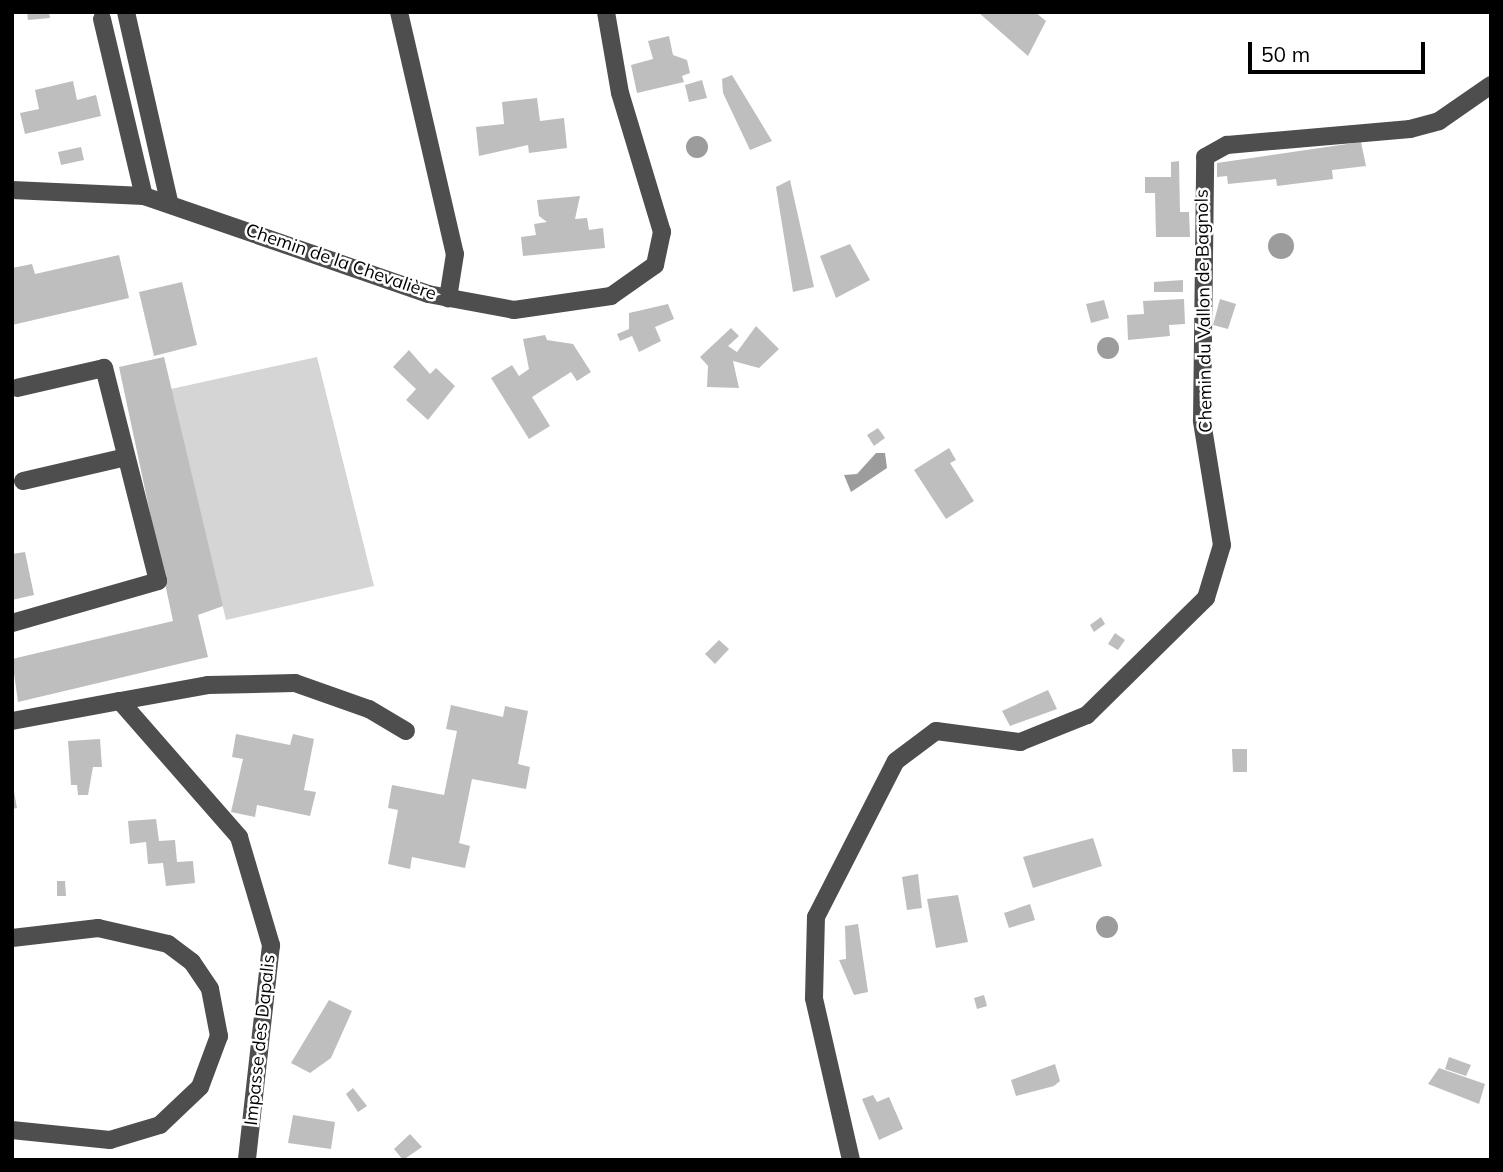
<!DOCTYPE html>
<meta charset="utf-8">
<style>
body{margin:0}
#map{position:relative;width:1503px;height:1172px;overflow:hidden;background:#fff;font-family:Mulish,sans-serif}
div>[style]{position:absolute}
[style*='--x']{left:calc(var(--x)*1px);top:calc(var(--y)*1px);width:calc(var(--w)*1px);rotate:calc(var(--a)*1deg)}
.green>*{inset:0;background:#d5d5d5}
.water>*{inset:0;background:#9c9c9c}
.round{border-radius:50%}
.building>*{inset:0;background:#bebebe}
.minor>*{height:18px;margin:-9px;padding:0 9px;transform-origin:9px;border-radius:9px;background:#4e4e4e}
span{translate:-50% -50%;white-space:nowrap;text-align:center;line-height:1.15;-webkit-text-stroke:5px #fff;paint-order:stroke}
.street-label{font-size:18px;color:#000}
.frame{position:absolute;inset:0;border:14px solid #000;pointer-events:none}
.scale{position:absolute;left:1248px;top:42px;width:177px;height:32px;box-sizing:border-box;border:4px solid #000;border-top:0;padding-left:9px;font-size:21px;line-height:24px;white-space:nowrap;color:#000;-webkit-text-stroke:5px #fff;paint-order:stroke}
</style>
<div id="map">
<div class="green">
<i style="clip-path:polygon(317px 357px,374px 586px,226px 620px,171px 389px)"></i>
</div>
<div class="water">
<i class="round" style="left:686px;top:136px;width:22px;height:22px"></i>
<i class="round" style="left:1268px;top:233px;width:26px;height:26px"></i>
<i class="round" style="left:1097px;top:337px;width:22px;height:22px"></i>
<i style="clip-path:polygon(876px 453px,885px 453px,887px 468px,851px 492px,844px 475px,857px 474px)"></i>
<i class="round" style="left:1096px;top:916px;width:22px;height:22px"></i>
</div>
<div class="building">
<i style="clip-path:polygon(27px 12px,49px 12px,50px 18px,28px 20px)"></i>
<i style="clip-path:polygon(978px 12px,1035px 12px,1046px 21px,1028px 56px)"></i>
<i style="clip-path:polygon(669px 36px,673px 55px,687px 60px,690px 73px,682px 76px,684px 82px,637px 93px,631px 65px,653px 59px,648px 41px)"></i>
<i style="clip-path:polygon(732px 75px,772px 141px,750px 150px,723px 93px,722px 79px)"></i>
<i style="clip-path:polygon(702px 80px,707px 98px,689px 102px,685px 85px)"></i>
<i style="clip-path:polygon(73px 81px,77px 100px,96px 95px,101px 116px,25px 134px,20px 113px,39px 109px,35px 90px)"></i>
<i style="clip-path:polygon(537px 98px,540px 121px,564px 118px,567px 148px,529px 153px,528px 145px,479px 156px,476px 127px,504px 124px,502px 102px)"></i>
<i style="clip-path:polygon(1361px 142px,1366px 166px,1332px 170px,1333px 179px,1277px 186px,1276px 179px,1228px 184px,1227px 176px,1217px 177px,1217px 163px)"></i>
<i style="clip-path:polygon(81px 147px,84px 160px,61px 165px,58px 152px)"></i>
<i style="clip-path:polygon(1179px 161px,1180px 212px,1189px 212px,1190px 237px,1156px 237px,1155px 193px,1145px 193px,1145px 177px,1171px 177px,1171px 162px)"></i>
<i style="clip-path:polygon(790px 180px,814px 287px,793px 292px,776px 187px)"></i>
<i style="clip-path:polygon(580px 196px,575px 219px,587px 218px,589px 230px,603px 228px,605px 248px,523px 256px,521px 237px,536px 235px,534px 224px,547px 222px,539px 216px,537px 200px)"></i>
<i style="clip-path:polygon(850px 244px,870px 280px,836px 298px,820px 256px)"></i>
<i style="clip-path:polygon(119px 255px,129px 298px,12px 325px,12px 268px,32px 264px,35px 274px)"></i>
<i style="clip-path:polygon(1183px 280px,1183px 292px,1154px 292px,1154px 282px)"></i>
<i style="clip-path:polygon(182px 282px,197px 345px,154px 356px,139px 292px)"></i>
<i style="clip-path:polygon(1184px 299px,1185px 324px,1169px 325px,1170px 336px,1128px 340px,1127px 315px,1144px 314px,1143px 301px)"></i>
<i style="clip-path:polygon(1220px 299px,1236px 304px,1228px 329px,1213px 325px)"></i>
<i style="clip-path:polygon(1104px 300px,1109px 318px,1091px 323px,1086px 304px)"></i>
<i style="clip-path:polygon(668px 304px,674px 319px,655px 327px,661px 341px,639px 352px,632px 336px,620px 341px,617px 334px,629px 329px,629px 313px)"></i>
<i style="clip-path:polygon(756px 326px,779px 349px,759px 368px,733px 361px,739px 388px,707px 387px,708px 366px,700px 357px,731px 328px,739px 336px,728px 346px,737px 352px)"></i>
<i style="clip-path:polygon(545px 335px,547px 340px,573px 344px,591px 372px,577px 381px,571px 372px,532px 397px,550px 426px,529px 439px,491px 378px,512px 365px,519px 376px,529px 369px,523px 339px)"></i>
<i style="clip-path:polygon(409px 350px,430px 374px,436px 368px,455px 386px,428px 420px,406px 400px,416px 389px,393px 367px)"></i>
<i style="clip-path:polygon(164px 357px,223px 606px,198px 615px,208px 657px,18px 702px,12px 659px,173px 621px,119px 367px)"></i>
<i style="clip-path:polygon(878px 428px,885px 438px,874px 446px,867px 435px)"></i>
<i style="clip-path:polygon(949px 448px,956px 460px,950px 463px,974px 501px,946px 519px,914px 470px)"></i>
<i style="clip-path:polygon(25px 552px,34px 595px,12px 600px,12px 554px)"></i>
<i style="clip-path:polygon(1101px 617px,1105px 624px,1094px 632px,1090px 625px)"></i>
<i style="clip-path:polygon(1115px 633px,1125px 640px,1118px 650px,1108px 644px)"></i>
<i style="clip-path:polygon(719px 640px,729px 649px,715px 664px,705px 654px)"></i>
<i style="clip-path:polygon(1048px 690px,1057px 709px,1010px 726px,1002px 711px)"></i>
<i style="clip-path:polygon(451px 705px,503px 717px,505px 706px,528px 711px,518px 764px,530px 767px,526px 789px,472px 779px,459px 843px,470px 846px,465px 868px,412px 857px,410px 869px,388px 864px,398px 810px,388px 808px,392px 785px,444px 795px,457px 731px,446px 729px)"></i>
<i style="clip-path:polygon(236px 734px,290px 745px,293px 734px,314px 739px,304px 790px,316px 792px,310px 816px,257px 805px,255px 817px,231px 812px,243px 759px,232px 757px)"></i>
<i style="clip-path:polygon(100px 739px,102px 767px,93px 767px,88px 795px,78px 795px,77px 785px,71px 785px,68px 741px)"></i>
<i style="clip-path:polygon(1232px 749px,1247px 749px,1247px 772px,1233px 772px)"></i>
<i style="clip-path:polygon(12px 780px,17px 808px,12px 809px)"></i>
<i style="clip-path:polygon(156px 819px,159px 841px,175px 840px,177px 862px,193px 861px,195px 883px,166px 886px,163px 863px,148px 864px,146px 842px,130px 844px,128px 821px)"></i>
<i style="clip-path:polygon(1093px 838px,1102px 866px,1033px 888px,1023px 857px)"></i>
<i style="clip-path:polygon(918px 874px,922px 908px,907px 910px,902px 877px)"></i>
<i style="clip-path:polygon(57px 881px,65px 881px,66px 896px,57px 896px)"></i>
<i style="clip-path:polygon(958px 895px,968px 942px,936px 948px,927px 899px)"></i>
<i style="clip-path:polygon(1030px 904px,1035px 920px,1009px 928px,1004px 913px)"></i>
<i style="clip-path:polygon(858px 924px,868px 992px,854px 995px,839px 960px,846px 959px,845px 926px)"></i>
<i style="clip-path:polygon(984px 995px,987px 1006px,977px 1009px,974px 998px)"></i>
<i style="clip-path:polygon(329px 1000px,352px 1011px,331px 1058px,310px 1073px,291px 1063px)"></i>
<i style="clip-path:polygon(1449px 1057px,1471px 1065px,1466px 1076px,1445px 1069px)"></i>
<i style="clip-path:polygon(1055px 1064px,1060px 1081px,1054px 1086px,1016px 1096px,1011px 1080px)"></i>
<i style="clip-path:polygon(1439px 1068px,1485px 1084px,1479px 1104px,1428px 1084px)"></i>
<i style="clip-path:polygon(353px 1088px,367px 1106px,358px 1112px,346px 1094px)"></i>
<i style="clip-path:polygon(873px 1095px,877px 1102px,889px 1097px,903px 1129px,879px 1140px,862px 1099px)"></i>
<i style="clip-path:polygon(293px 1115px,335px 1122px,331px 1149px,288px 1143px)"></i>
<i style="clip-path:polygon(410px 1134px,422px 1147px,403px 1160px,394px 1149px)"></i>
</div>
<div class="minor">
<i style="--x:126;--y:12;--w:195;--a:77.2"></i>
<i style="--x:399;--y:12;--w:248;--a:77"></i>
<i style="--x:455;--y:254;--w:45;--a:99"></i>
<i style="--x:102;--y:19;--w:182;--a:76.7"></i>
<i style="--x:12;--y:190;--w:132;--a:2.6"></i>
<i style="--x:144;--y:196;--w:300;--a:19"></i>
<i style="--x:428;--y:294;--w:87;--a:10.5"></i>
<i style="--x:514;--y:310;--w:98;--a:-8.2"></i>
<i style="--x:611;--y:296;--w:54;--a:-35.2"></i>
<i style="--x:655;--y:265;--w:34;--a:-78"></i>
<i style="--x:662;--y:232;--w:145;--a:-106.8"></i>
<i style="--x:620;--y:93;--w:82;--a:-99.8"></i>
<i style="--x:23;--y:481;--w:106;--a:-13.1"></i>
<i style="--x:12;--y:623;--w:152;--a:-16"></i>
<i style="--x:158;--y:581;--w:220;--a:-104.2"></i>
<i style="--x:104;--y:368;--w:89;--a:167.1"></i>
<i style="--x:120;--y:701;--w:89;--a:-10.3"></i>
<i style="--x:208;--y:685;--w:87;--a:-1.3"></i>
<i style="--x:295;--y:683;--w:78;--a:19.4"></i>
<i style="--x:369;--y:709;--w:43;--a:30.7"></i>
<i style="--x:12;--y:721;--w:110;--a:-10.5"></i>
<i style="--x:120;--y:701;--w:181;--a:48.8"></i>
<i style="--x:239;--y:837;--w:113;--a:73.5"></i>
<i style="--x:271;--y:945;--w:216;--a:96.4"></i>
<i style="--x:12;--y:938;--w:87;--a:-6.6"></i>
<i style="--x:98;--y:928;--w:72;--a:12.9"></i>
<i style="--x:168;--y:944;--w:30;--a:37"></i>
<i style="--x:192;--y:962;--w:32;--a:56"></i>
<i style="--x:210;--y:989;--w:48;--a:79.2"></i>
<i style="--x:219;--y:1036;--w:54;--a:110.4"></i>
<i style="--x:200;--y:1087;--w:55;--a:136.5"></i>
<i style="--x:160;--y:1125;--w:52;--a:163.3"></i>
<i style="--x:110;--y:1140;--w:99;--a:-174.2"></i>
<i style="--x:851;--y:1160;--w:166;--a:-102.9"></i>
<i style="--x:814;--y:998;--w:81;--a:-88.6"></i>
<i style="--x:816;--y:917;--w:175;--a:-62.9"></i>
<i style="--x:896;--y:761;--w:50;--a:-36.9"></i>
<i style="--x:936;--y:731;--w:85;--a:7.5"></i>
<i style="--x:1020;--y:742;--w:72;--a:-21.9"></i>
<i style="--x:1087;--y:715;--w:167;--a:-44.5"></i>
<i style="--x:1206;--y:598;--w:55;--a:-73.2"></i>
<i style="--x:1222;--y:545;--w:126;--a:-99.2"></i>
<i style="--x:1202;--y:421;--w:264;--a:-89.3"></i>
<i style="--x:1205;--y:157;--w:25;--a:-29"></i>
<i style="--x:1227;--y:145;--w:184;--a:-5"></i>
<i style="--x:1410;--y:129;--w:30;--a:-15"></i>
<i style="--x:1439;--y:121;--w:63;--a:-34.7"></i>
</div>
<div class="street-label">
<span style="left:341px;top:262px;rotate:19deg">Chemin de la Chevalière</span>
<span style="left:1204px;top:311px;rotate:-91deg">Chemin du Vallon de Bagnols</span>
<span style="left:260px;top:1040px;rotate:-84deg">Impasse des Dapalis</span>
</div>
<div class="frame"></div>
<div class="scale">50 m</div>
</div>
